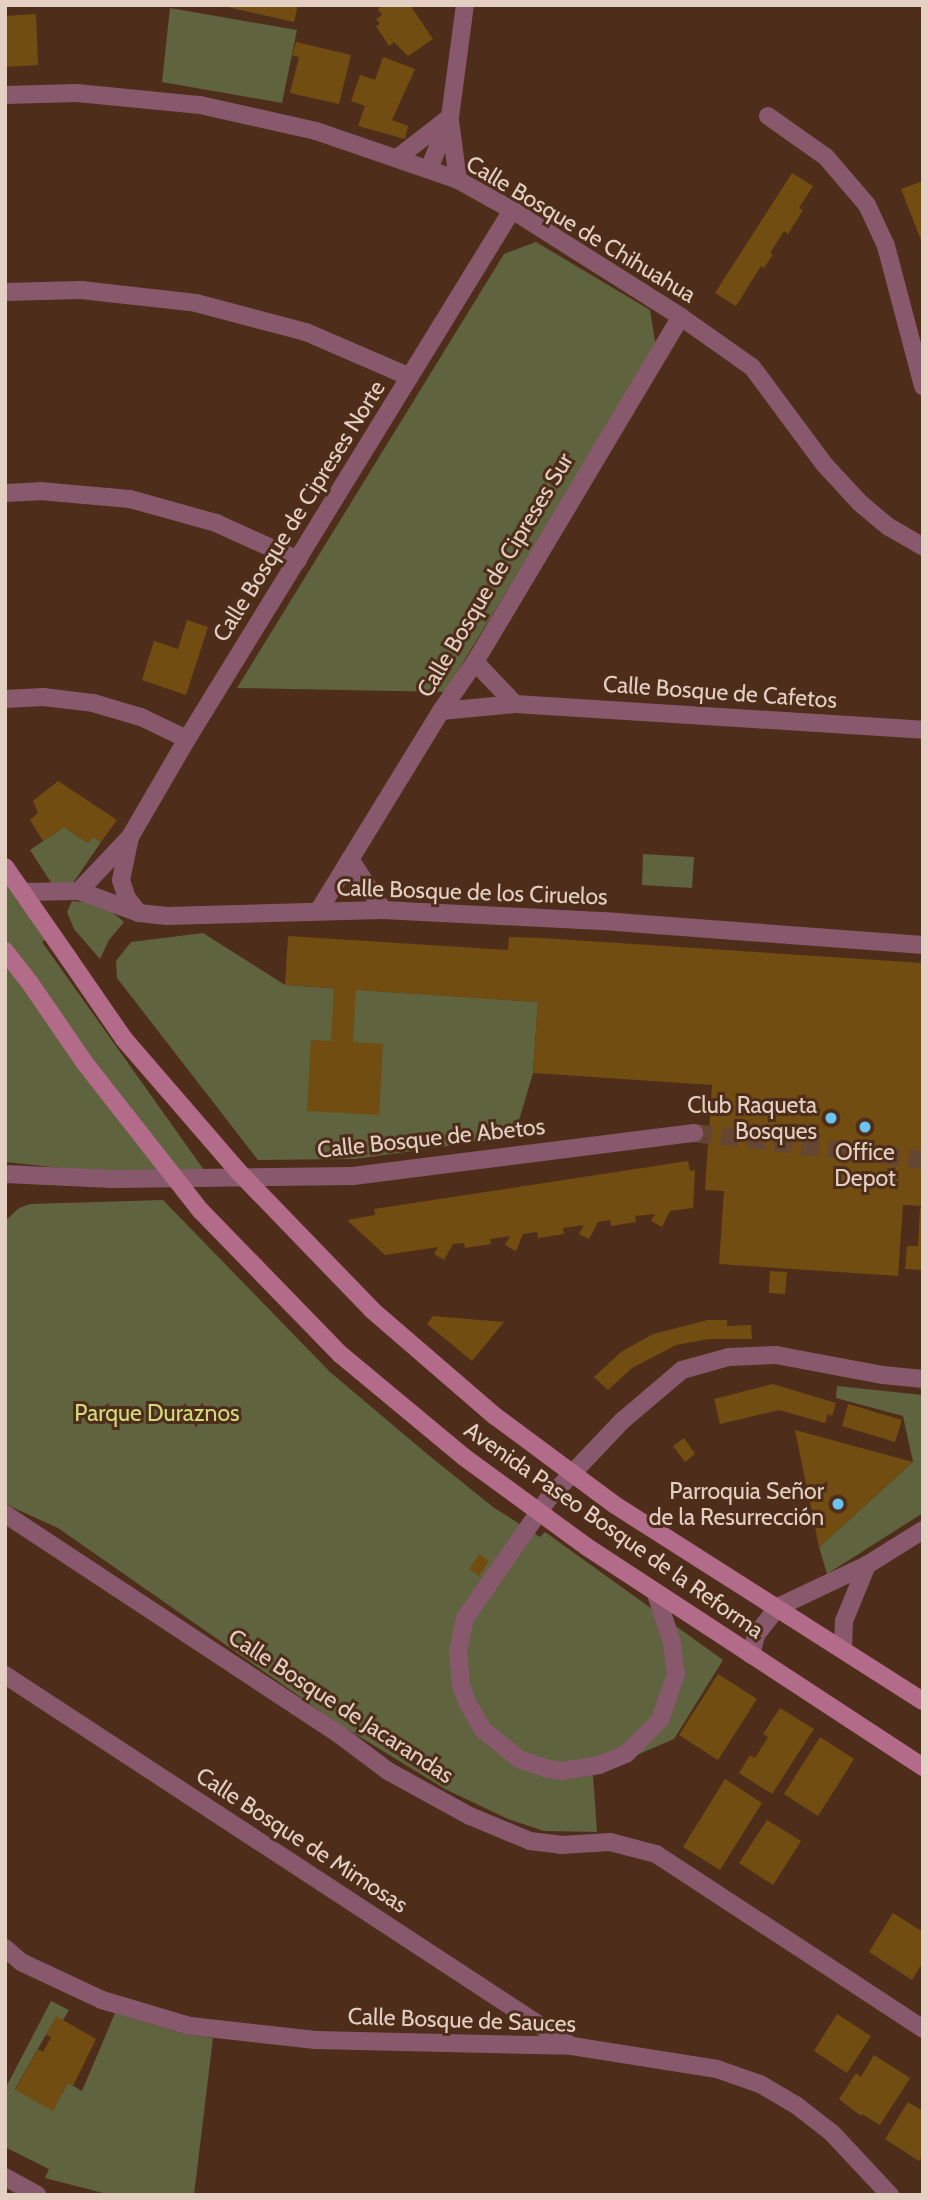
<!DOCTYPE html>
<meta charset="utf-8">
<style>
body{margin:0}
#map{position:relative;width:928px;height:2200px;overflow:hidden;background:#4e2e1a;font-family:Cabin,sans-serif}
div>[style]{position:absolute}
[style*='--x']{left:calc(var(--x)*1px);top:calc(var(--y)*1px);width:calc(var(--w)*1px);rotate:calc(var(--a)*1deg)}
.green>*{inset:0;background:#5f633e}
.building>*{inset:0;background:#724d11}
.minor-tunnel>*{height:18px;margin-top:-9px;transform-origin:0;background:repeating-linear-gradient(90deg,#644633 0 18px,transparent 0 27px)}
.minor>*{height:18px;margin:-9px;padding:0 9px;transform-origin:9px;border-radius:9px;background:#88596d}
.secondary>*{height:18px;margin:-9px;padding:0 9px;transform-origin:9px;border-radius:9px;background:#b36b8a}
.secondary-bridge>*{height:18px;margin:-9px;padding:0 9px;transform-origin:9px;border-radius:9px;background:#b36b8a}
.dots>*{width:19px;height:19px;translate:-50% -50%;box-sizing:border-box;border:4px solid #4e2e1a;border-radius:50%}
span{translate:-50% -50%;white-space:nowrap;text-align:center;line-height:1.15;-webkit-text-stroke:6px #4e2e1a;paint-order:stroke}
.street-label{font-size:23px;color:#e4cfc3}
.poi-label{font-size:23px;color:#e4cfc3}
.right{translate:-100% -50%;text-align:right}
.park-label{font-size:23px;color:#d1da7c}
.frame{position:absolute;inset:0;border:7px solid #e4cfc3;pointer-events:none}
</style>
<div id="map">
<div class="green">
<i style="clip-path:polygon(170px 8px,297px 30px,282px 103px,162px 82px)"></i>
<i style="clip-path:polygon(536px 242px,650px 310px,656px 347px,445px 692px,237px 688px,504px 254px)"></i>
<i style="clip-path:polygon(64px 827px,88px 843px,93px 837px,101px 842px,73px 883px,54px 887px,30px 850px)"></i>
<i style="clip-path:polygon(643px 854px,694px 857px,692px 888px,642px 885px)"></i>
<i style="clip-path:polygon(5px 875px,48px 938px,42px 942px,214px 1184px,5px 1162px)"></i>
<i style="clip-path:polygon(72px 901px,83px 902px,112px 912px,124px 922px,109px 940px,100px 959px,74px 929px,67px 912px)"></i>
<i style="clip-path:polygon(203px 933px,285px 985px,538px 1002px,533px 1073px,514px 1137px,355px 1159px,258px 1160px,117px 978px,116px 961px,131px 942px)"></i>
<i style="clip-path:polygon(163px 1200px,330px 1372px,426px 1453px,493px 1507px,540px 1537px,545px 1532px,723px 1660px,674px 1739px,593px 1774px,597px 1832px,544px 1831px,508px 1819px,445px 1789px,342px 1726px,58px 1528px,5px 1504px,5px 1221px,19px 1208px,30px 1204px)"></i>
<i style="clip-path:polygon(837px 1386px,923px 1395px,923px 1513px,827px 1574px,819px 1547px,913px 1462px,903px 1416px,836px 1398px)"></i>
<i style="clip-path:polygon(51px 2001px,69px 2010px,63px 2020px,56px 2017px,15px 2089px,53px 2110px,68px 2083px,82px 2091px,115px 2013px,188px 2035px,213px 2038px,194px 2195px,111px 2195px,45px 2178px,49px 2169px,5px 2147px,5px 2089px)"></i>
</div>
<div class="building">
<i style="clip-path:polygon(219px 5px,298px 5px,294px 22px)"></i>
<i style="clip-path:polygon(383px 5px,410px 5px,433px 39px,408px 56px,394px 42px,389px 46px,376px 26px,380px 24px,376px 19px,382px 15px,378px 9px)"></i>
<i style="clip-path:polygon(36px 14px,38px 65px,5px 67px,5px 16px)"></i>
<i style="clip-path:polygon(296px 42px,351px 55px,339px 104px,290px 93px,299px 57px,292px 55px)"></i>
<i style="clip-path:polygon(383px 57px,415px 69px,392px 120px,408px 126px,405px 139px,358px 126px,365px 106px,351px 101px,360px 75px,375px 80px)"></i>
<i style="clip-path:polygon(792px 173px,813px 186px,799px 208px,803px 210px,788px 234px,784px 231px,770px 253px,773px 254px,764px 268px,761px 266px,736px 306px,715px 293px)"></i>
<i style="clip-path:polygon(923px 181px,923px 245px,901px 189px)"></i>
<i style="clip-path:polygon(187px 620px,208px 627px,186px 695px,142px 680px,154px 641px,178px 649px)"></i>
<i style="clip-path:polygon(58px 781px,117px 820px,101px 842px,93px 837px,88px 843px,64px 827px,43px 841px,30px 820px,38px 813px,33px 801px)"></i>
<i style="clip-path:polygon(288px 936px,508px 950px,509px 937px,542px 938px,923px 963px,923px 1206px,903px 1205px,898px 1276px,719px 1264px,724px 1191px,705px 1190px,712px 1085px,533px 1073px,538px 1002px,356px 990px,353px 1042px,383px 1044px,379px 1115px,307px 1111px,311px 1040px,331px 1041px,334px 988px,285px 985px)"></i>
<i style="clip-path:polygon(688px 1161px,690px 1171px,695px 1170px,693px 1208px,670px 1211px,662px 1227px,651px 1221px,655px 1214px,635px 1216px,636px 1222px,611px 1226px,610px 1220px,598px 1222px,589px 1239px,579px 1234px,584px 1225px,563px 1228px,564px 1234px,538px 1238px,537px 1232px,523px 1234px,516px 1251px,505px 1245px,510px 1236px,490px 1239px,491px 1244px,465px 1248px,464px 1243px,453px 1244px,444px 1260px,434px 1254px,438px 1247px,385px 1255px,347px 1220px,375px 1215px,374px 1209px)"></i>
<i style="clip-path:polygon(920px 1208px,923px 1208px,923px 1270px,905px 1269px,907px 1246px,918px 1246px)"></i>
<i style="clip-path:polygon(770px 1271px,787px 1272px,785px 1294px,769px 1293px)"></i>
<i style="clip-path:polygon(433px 1316px,504px 1322px,472px 1361px,427px 1324px)"></i>
<i style="clip-path:polygon(708px 1320px,727px 1320px,727px 1326px,751px 1325px,752px 1339px,709px 1339px,676px 1345px,632px 1368px,608px 1390px,594px 1377px,621px 1352px,653px 1334px)"></i>
<i style="clip-path:polygon(773px 1384px,836px 1403px,832px 1416px,828px 1414px,825px 1423px,779px 1410px,720px 1424px,714px 1399px)"></i>
<i style="clip-path:polygon(848px 1404px,902px 1420px,895px 1442px,842px 1426px)"></i>
<i style="clip-path:polygon(795px 1430px,913px 1462px,819px 1547px)"></i>
<i style="clip-path:polygon(684px 1438px,695px 1454px,685px 1462px,673px 1446px)"></i>
<i style="clip-path:polygon(479px 1554px,489px 1561px,479px 1576px,469px 1569px)"></i>
<i style="clip-path:polygon(718px 1674px,757px 1699px,718px 1760px,679px 1735px)"></i>
<i style="clip-path:polygon(780px 1708px,814px 1729px,772px 1794px,739px 1773px,750px 1755px,755px 1758px,768px 1737px,763px 1734px)"></i>
<i style="clip-path:polygon(820px 1737px,854px 1759px,818px 1816px,784px 1794px)"></i>
<i style="clip-path:polygon(725px 1779px,762px 1803px,720px 1870px,683px 1847px)"></i>
<i style="clip-path:polygon(767px 1820px,801px 1841px,773px 1885px,739px 1863px)"></i>
<i style="clip-path:polygon(893px 1913px,923px 1932px,923px 1962px,912px 1980px,869px 1952px)"></i>
<i style="clip-path:polygon(837px 2014px,871px 2036px,847px 2073px,814px 2051px)"></i>
<i style="clip-path:polygon(56px 2016px,96px 2039px,73px 2086px,68px 2083px,53px 2111px,15px 2090px,38px 2049px,43px 2052px,51px 2037px,46px 2035px)"></i>
<i style="clip-path:polygon(874px 2055px,910px 2078px,880px 2125px,862px 2114px,861px 2116px,839px 2099px,856px 2073px,861px 2077px)"></i>
<i style="clip-path:polygon(908px 2102px,923px 2111px,923px 2155px,919px 2161px,885px 2139px)"></i>
</div>
<div class="minor-tunnel">
<i style="--x:694;--y:1133;--w:231;--a:6.7"></i>
</div>
<div class="minor">
<i style="--x:5;--y:95;--w:72;--a:-1.6"></i>
<i style="--x:77;--y:93;--w:124;--a:5.6"></i>
<i style="--x:200;--y:105;--w:119;--a:12.6"></i>
<i style="--x:316;--y:131;--w:150;--a:19"></i>
<i style="--x:458;--y:180;--w:62;--a:29.1"></i>
<i style="--x:512;--y:210;--w:200;--a:32.3"></i>
<i style="--x:681;--y:317;--w:87;--a:35.2"></i>
<i style="--x:752;--y:367;--w:121;--a:53.4"></i>
<i style="--x:824;--y:464;--w:53;--a:47.3"></i>
<i style="--x:860;--y:503;--w:38;--a:40"></i>
<i style="--x:889;--y:527;--w:39;--a:30"></i>
<i style="--x:768;--y:116;--w:71;--a:35.3"></i>
<i style="--x:826;--y:157;--w:63;--a:49.5"></i>
<i style="--x:867;--y:205;--w:45;--a:65.1"></i>
<i style="--x:886;--y:246;--w:145;--a:75.2"></i>
<i style="--x:450;--y:121;--w:60;--a:82.3"></i>
<i style="--x:397;--y:158;--w:67;--a:-37.7"></i>
<i style="--x:429;--y:169;--w:56;--a:-68"></i>
<i style="--x:450;--y:117;--w:113;--a:-82.4"></i>
<i style="--x:5;--y:292;--w:76;--a:-1.5"></i>
<i style="--x:81;--y:290;--w:116;--a:6.4"></i>
<i style="--x:196;--y:303;--w:114;--a:14.8"></i>
<i style="--x:306;--y:332;--w:113;--a:23.4"></i>
<i style="--x:5;--y:493;--w:35;--a:-3"></i>
<i style="--x:40;--y:491;--w:90;--a:5.1"></i>
<i style="--x:130;--y:499;--w:89;--a:15.6"></i>
<i style="--x:216;--y:523;--w:90;--a:24.3"></i>
<i style="--x:475;--y:662;--w:58;--a:46.4"></i>
<i style="--x:5;--y:699;--w:38;--a:-3"></i>
<i style="--x:43;--y:697;--w:50;--a:6.8"></i>
<i style="--x:93;--y:703;--w:50;--a:16.3"></i>
<i style="--x:141;--y:717;--w:51;--a:25.6"></i>
<i style="--x:441;--y:711;--w:74;--a:-5.4"></i>
<i style="--x:515;--y:704;--w:409;--a:3.6"></i>
<i style="--x:130;--y:837;--w:44;--a:101.8"></i>
<i style="--x:121;--y:880;--w:19;--a:72"></i>
<i style="--x:127;--y:898;--w:18;--a:52"></i>
<i style="--x:350;--y:859;--w:61;--a:57.1"></i>
<i style="--x:79;--y:891;--w:74;--a:-46.6"></i>
<i style="--x:130;--y:837;--w:113;--a:-59.8"></i>
<i style="--x:187;--y:739;--w:621;--a:-58.43"></i>
<i style="--x:22;--y:892;--w:57;--a:-1"></i>
<i style="--x:79;--y:891;--w:64;--a:20.1"></i>
<i style="--x:139;--y:913;--w:28;--a:6"></i>
<i style="--x:167;--y:916;--w:216;--a:-1.6"></i>
<i style="--x:383;--y:910;--w:233;--a:2.9"></i>
<i style="--x:616;--y:922;--w:308;--a:4.3"></i>
<i style="--x:319;--y:910;--w:233;--a:-58.5"></i>
<i style="--x:441;--y:711;--w:60;--a:-55.2"></i>
<i style="--x:475;--y:662;--w:402;--a:-59.2"></i>
<i style="--x:5;--y:1174;--w:107;--a:2.7"></i>
<i style="--x:112;--y:1179;--w:241;--a:-0.7"></i>
<i style="--x:353;--y:1176;--w:344;--a:-7.2"></i>
<i style="--x:5;--y:1514;--w:401;--a:33.4"></i>
<i style="--x:340;--y:1735;--w:60;--a:36.9"></i>
<i style="--x:388;--y:1771;--w:94;--a:28.8"></i>
<i style="--x:470;--y:1816;--w:65;--a:22.6"></i>
<i style="--x:530;--y:1841;--w:31;--a:7"></i>
<i style="--x:561;--y:1845;--w:49;--a:-3.5"></i>
<i style="--x:610;--y:1842;--w:48;--a:14.6"></i>
<i style="--x:656;--y:1854;--w:319;--a:33.2"></i>
<i style="--x:656;--y:1594;--w:52;--a:71.9"></i>
<i style="--x:672;--y:1643;--w:31;--a:83"></i>
<i style="--x:676;--y:1674;--w:49;--a:109.2"></i>
<i style="--x:660;--y:1720;--w:48;--a:135"></i>
<i style="--x:626;--y:1754;--w:29;--a:158"></i>
<i style="--x:599;--y:1765;--w:36;--a:171"></i>
<i style="--x:563;--y:1771;--w:15;--a:-172"></i>
<i style="--x:548;--y:1769;--w:31;--a:-161"></i>
<i style="--x:519;--y:1759;--w:46;--a:-141.1"></i>
<i style="--x:483;--y:1730;--w:32;--a:-120"></i>
<i style="--x:467;--y:1702;--w:18;--a:-109"></i>
<i style="--x:461;--y:1685;--w:34;--a:-95"></i>
<i style="--x:458;--y:1651;--w:34;--a:-78"></i>
<i style="--x:465;--y:1618;--w:145;--a:-55.1"></i>
<i style="--x:548;--y:1499;--w:108;--a:-46.5"></i>
<i style="--x:622;--y:1421;--w:79;--a:-40.4"></i>
<i style="--x:682;--y:1370;--w:49;--a:-15.5"></i>
<i style="--x:729;--y:1357;--w:47;--a:-2.4"></i>
<i style="--x:776;--y:1355;--w:109;--a:10.6"></i>
<i style="--x:883;--y:1375;--w:40;--a:5.7"></i>
<i style="--x:843;--y:1649;--w:28;--a:-88"></i>
<i style="--x:844;--y:1621;--w:61;--a:-67.7"></i>
<i style="--x:751;--y:1655;--w:21;--a:-76"></i>
<i style="--x:756;--y:1635;--w:36;--a:-52"></i>
<i style="--x:778;--y:1607;--w:98;--a:-25.3"></i>
<i style="--x:867;--y:1565;--w:66;--a:-32"></i>
<i style="--x:5;--y:1675;--w:675;--a:33.22"></i>
<i style="--x:5;--y:1948;--w:21;--a:41"></i>
<i style="--x:21;--y:1962;--w:89;--a:25.1"></i>
<i style="--x:102;--y:2000;--w:92;--a:16.5"></i>
<i style="--x:190;--y:2026;--w:126;--a:6.4"></i>
<i style="--x:315;--y:2040;--w:257;--a:1.3"></i>
<i style="--x:572;--y:2046;--w:147;--a:9"></i>
<i style="--x:717;--y:2069;--w:46;--a:19.2"></i>
<i style="--x:760;--y:2084;--w:42;--a:30.3"></i>
<i style="--x:796;--y:2105;--w:46;--a:37.9"></i>
<i style="--x:832;--y:2133;--w:85;--a:46.9"></i>
<i style="--x:5;--y:2177;--w:37;--a:29"></i>
</div>
<div class="secondary">
<i style="--x:5;--y:867;--w:112;--a:55.2"></i>
<i style="--x:5;--y:951;--w:41;--a:52"></i>
<i style="--x:615;--y:1505;--w:365;--a:32.5"></i>
<i style="--x:587;--y:1547;--w:402;--a:33.2"></i>
</div>
<div class="secondary-bridge">
<i style="--x:69;--y:959;--w:97;--a:55.5"></i>
<i style="--x:124;--y:1039;--w:173;--a:49.2"></i>
<i style="--x:237;--y:1170;--w:194;--a:46"></i>
<i style="--x:372;--y:1310;--w:162;--a:40.8"></i>
<i style="--x:495;--y:1416;--w:149;--a:36.6"></i>
<i style="--x:30;--y:983;--w:96;--a:55.6"></i>
<i style="--x:84;--y:1062;--w:189;--a:51.9"></i>
<i style="--x:201;--y:1211;--w:199;--a:45.8"></i>
<i style="--x:340;--y:1354;--w:161;--a:39.7"></i>
<i style="--x:464;--y:1457;--w:152;--a:36.2"></i>
</div>
<div class="dots">
<i style="left:831px;top:1118px;background:#6ac3f1"></i>
<i style="left:865px;top:1127px;background:#6ac3f1"></i>
<i style="left:838px;top:1504px;background:#6ac3f1"></i>
</div>
<div class="street-label">
<span style="left:581px;top:229px;rotate:31deg">Calle Bosque de Chihuahua</span>
<span style="left:299px;top:511px;rotate:-58deg">Calle Bosque de Cipreses Norte</span>
<span style="left:495px;top:575px;rotate:-59deg">Calle Bosque de Cipreses Sur</span>
<span style="left:720px;top:692px;rotate:4deg">Calle Bosque de Cafetos</span>
<span style="left:472px;top:892px;rotate:2deg">Calle Bosque de los Ciruelos</span>
<span style="left:431px;top:1138px;rotate:-6deg">Calle Bosque de Abetos</span>
<span style="left:614px;top:1530px;rotate:35deg">Avenida Paseo Bosque de la Reforma</span>
<span style="left:341px;top:1706px;rotate:33deg">Calle Bosque de Jacarandas</span>
<span style="left:302px;top:1840px;rotate:33deg">Calle Bosque de Mimosas</span>
<span style="left:462px;top:2020px;rotate:2deg">Calle Bosque de Sauces</span>
</div>
<div class="poi-label">
<span class="right" style="left:817px;top:1118px">Club Raqueta<br>Bosques</span>
<span style="left:865px;top:1165px">Office<br>Depot</span>
<span class="right" style="left:824px;top:1504px">Parroquia Señor<br>de la Resurrección</span>
</div>
<div class="park-label">
<span style="left:157px;top:1413px">Parque Duraznos</span>
</div>
<div class="frame"></div>
</div>
